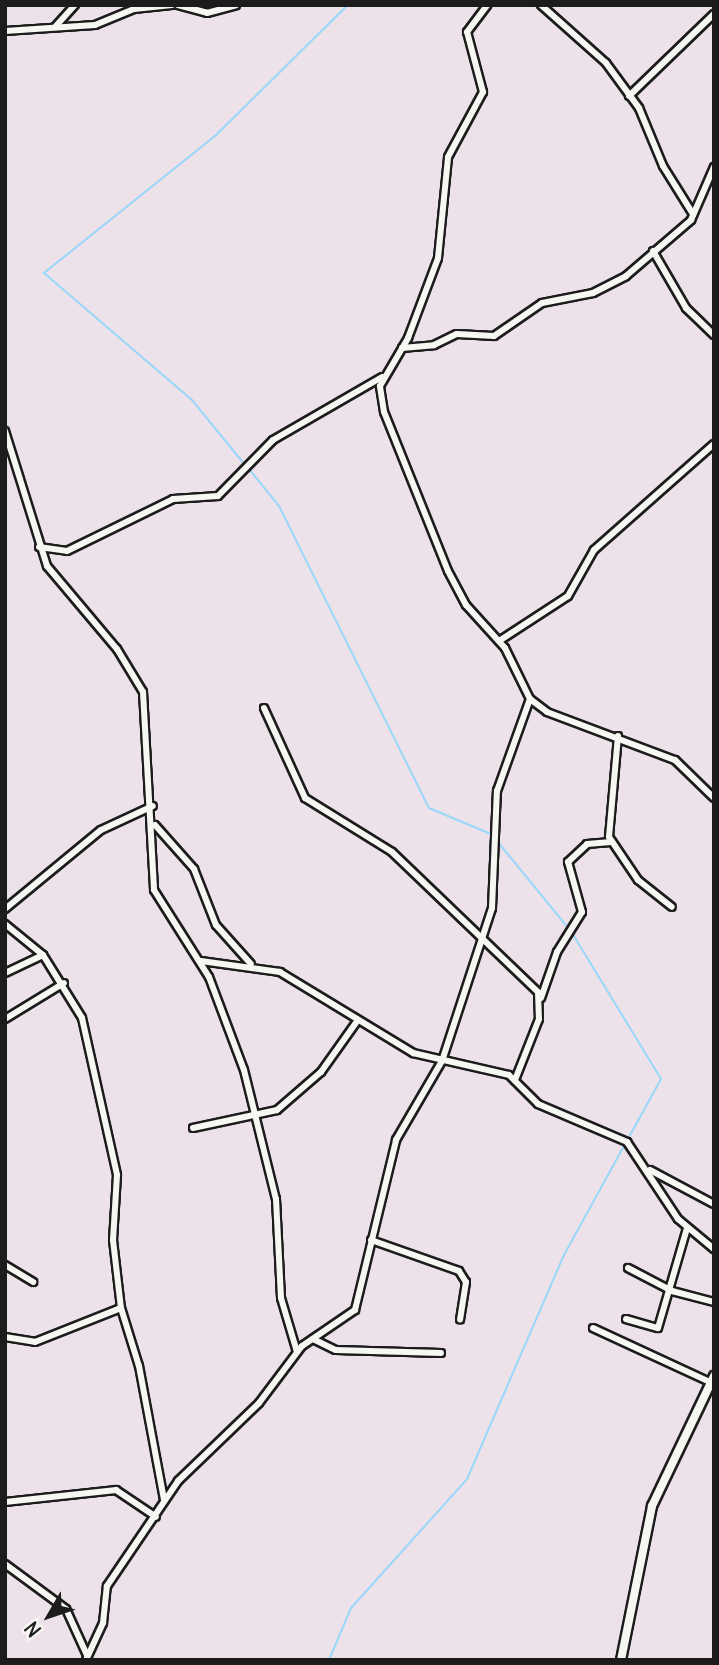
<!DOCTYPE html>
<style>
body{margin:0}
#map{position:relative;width:719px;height:1665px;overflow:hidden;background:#ede1ea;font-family:Delius,sans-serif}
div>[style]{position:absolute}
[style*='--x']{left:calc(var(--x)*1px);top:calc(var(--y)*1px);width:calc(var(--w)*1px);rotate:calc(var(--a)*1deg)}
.stream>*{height:2px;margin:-1px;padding:0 1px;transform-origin:1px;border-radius:1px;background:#99d8fa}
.roads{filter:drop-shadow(2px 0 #1c1c1c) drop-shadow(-2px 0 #1c1c1c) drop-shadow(0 2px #1c1c1c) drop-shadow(0 -2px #1c1c1c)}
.minor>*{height:6px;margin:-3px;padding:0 3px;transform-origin:3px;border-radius:3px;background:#f6f6f2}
.tertiary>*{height:8px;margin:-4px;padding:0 4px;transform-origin:4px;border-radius:4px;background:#f6f6f2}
span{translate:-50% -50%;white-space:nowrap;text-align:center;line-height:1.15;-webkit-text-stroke:6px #f6f6f2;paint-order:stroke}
.frame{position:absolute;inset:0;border:7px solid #1c1c1c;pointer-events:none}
.north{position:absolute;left:14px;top:1581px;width:70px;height:70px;-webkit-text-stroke:5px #f6f6f2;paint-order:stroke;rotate:231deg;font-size:19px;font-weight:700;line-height:28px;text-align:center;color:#1c1c1c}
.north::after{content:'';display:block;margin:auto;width:24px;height:32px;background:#1c1c1c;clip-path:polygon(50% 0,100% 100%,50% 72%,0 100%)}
</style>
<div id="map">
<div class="stream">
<i style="--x:245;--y:465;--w:84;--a:-129.2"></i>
<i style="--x:192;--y:400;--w:195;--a:-139.4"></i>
<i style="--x:44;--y:273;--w:221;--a:-38.7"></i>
<i style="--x:216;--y:135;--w:182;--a:-44.6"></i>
<i style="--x:249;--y:469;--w:48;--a:51"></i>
<i style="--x:279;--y:506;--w:337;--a:63.6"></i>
<i style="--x:429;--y:808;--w:67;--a:22.8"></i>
<i style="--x:497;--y:841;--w:114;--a:50.7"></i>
<i style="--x:572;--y:933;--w:171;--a:58.6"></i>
<i style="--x:661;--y:1079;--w:68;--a:118.8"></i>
<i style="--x:329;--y:1660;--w:56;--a:-67.1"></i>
<i style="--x:351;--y:1608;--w:173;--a:-48"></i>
<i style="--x:467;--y:1479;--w:244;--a:-66.6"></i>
<i style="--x:564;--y:1255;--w:127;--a:-61.2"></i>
</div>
<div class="roads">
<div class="minor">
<i style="--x:178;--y:5;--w:30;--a:15"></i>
<i style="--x:207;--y:13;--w:30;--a:-15"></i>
<i style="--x:541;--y:5;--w:87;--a:41.7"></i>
<i style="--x:606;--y:63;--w:56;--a:53.7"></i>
<i style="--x:639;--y:108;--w:63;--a:67.5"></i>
<i style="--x:663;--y:166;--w:57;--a:58"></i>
<i style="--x:55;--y:27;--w:30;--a:-48"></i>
<i style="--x:5;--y:31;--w:90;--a:-3.8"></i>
<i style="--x:95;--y:25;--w:42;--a:-22.3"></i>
<i style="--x:134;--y:9;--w:38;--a:-6"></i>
<i style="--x:629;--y:96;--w:118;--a:-44"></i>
<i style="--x:653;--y:251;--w:66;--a:59.9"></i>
<i style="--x:686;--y:308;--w:39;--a:44"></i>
<i style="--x:402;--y:348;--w:32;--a:-5"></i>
<i style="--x:434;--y:345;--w:25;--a:-26"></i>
<i style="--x:457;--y:334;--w:37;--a:3"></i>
<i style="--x:494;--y:336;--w:58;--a:-34.5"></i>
<i style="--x:542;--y:303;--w:52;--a:-11.1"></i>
<i style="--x:593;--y:293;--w:37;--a:-27"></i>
<i style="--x:626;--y:276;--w:86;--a:-40.7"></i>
<i style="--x:691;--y:220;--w:58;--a:-66.5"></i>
<i style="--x:5;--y:431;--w:141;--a:72.7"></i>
<i style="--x:47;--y:566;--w:109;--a:49.9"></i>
<i style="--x:117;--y:649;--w:50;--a:58.8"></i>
<i style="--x:143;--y:692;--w:198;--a:86.8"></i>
<i style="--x:154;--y:890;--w:103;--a:57.7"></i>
<i style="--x:209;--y:977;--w:99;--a:69.4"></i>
<i style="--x:244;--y:1070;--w:133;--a:76.1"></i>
<i style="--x:276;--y:1199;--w:99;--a:87.1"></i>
<i style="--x:281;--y:1298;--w:56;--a:73.5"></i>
<i style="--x:39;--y:547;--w:28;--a:8"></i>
<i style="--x:67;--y:551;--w:118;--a:-26.1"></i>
<i style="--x:173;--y:499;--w:45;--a:-3.8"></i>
<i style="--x:218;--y:496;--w:78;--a:-45.5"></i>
<i style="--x:273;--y:440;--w:126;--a:-30"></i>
<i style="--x:499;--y:641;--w:82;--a:-33.1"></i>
<i style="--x:568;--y:596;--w:53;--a:-60.5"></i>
<i style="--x:594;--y:550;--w:160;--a:-41.5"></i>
<i style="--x:530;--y:699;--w:21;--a:37"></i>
<i style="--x:547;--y:712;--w:137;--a:20.6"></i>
<i style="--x:675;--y:760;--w:54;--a:44.3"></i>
<i style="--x:264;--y:708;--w:99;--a:65.5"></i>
<i style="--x:305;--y:798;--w:102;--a:31.8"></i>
<i style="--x:392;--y:852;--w:202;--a:43.8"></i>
<i style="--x:538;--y:992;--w:27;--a:88"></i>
<i style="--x:539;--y:1019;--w:66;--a:111.5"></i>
<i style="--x:618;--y:736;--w:101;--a:95.1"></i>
<i style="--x:609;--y:837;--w:52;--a:56"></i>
<i style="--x:638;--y:880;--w:43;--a:38.5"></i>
<i style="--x:155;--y:825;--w:59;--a:48.4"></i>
<i style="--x:194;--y:869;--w:60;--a:68.6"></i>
<i style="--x:216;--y:925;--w:52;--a:48.1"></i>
<i style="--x:5;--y:909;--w:124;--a:-39.5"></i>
<i style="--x:101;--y:830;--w:57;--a:-24.8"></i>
<i style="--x:5;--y:924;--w:49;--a:39.2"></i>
<i style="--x:43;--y:955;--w:74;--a:58.2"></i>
<i style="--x:82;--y:1018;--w:161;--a:77.4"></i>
<i style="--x:117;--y:1175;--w:65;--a:93.5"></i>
<i style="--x:113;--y:1240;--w:68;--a:83.3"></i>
<i style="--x:121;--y:1308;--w:61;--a:72.8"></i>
<i style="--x:139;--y:1366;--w:136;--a:79.4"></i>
<i style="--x:201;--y:961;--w:80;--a:7.9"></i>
<i style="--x:280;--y:972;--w:156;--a:31.3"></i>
<i style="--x:413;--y:1053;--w:98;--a:12.9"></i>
<i style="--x:509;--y:1075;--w:41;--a:45"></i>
<i style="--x:538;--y:1104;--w:97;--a:23.1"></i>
<i style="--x:627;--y:1142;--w:92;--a:56.5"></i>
<i style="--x:678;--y:1219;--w:47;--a:39.8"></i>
<i style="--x:5;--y:973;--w:42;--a:-25.3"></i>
<i style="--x:541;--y:998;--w:49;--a:-70.8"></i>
<i style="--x:557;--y:952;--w:47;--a:-58"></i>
<i style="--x:582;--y:912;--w:52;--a:-105.6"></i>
<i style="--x:568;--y:862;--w:26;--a:-43"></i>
<i style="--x:587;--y:844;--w:24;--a:-5"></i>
<i style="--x:5;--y:1019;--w:69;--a:-31.4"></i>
<i style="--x:193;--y:1128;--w:86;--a:-12.1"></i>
<i style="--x:277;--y:1110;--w:58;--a:-40.8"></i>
<i style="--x:321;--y:1072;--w:64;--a:-54.6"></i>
<i style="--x:650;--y:1170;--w:72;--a:28"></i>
<i style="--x:371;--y:1240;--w:93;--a:19.4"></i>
<i style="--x:459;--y:1271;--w:13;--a:58"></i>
<i style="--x:466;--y:1282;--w:38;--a:99"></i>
<i style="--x:5;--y:1265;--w:33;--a:31"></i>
<i style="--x:628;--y:1268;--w:50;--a:27.6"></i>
<i style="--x:672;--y:1291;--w:43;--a:14.7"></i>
<i style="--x:626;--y:1319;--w:33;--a:16"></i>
<i style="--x:658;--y:1328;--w:104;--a:-73.8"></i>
<i style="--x:593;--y:1328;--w:129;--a:24.8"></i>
<i style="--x:5;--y:1337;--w:30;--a:9"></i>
<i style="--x:35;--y:1342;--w:92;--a:-21.6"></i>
<i style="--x:313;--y:1339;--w:25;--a:26"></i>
<i style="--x:336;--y:1350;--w:105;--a:1.6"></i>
<i style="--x:5;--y:1502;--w:112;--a:-6.2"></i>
<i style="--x:116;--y:1490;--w:48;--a:34"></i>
<i style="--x:5;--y:1564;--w:76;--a:36.4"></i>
<i style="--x:66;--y:1609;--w:51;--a:65.5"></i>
<i style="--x:86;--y:1660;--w:41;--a:-65.3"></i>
<i style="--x:103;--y:1623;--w:37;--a:-84"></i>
<i style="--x:107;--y:1586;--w:127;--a:-55.9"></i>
<i style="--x:178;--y:1481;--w:112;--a:-43.9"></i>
<i style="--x:259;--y:1403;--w:71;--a:-53"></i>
<i style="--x:302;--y:1346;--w:64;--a:-34.2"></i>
<i style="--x:355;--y:1310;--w:175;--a:-76.4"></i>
<i style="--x:396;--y:1140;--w:91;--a:-59.8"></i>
<i style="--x:442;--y:1061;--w:161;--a:-71.9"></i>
<i style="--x:492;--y:908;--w:117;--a:-87.6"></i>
<i style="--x:497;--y:791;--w:98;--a:-70.3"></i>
<i style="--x:530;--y:699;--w:57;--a:-116.1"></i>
<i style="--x:505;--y:648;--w:58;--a:-132.2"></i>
<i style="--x:466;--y:605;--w:38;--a:-118"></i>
<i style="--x:448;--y:571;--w:171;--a:-111.9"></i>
<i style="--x:384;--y:412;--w:26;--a:-99"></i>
<i style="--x:380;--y:386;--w:56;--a:-59.7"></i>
<i style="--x:408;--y:338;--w:85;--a:-69.4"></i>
<i style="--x:438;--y:258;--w:101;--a:-84.3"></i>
<i style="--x:448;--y:157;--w:74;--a:-61.7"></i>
<i style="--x:483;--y:92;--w:62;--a:-104.9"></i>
<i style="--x:467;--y:32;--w:34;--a:-53"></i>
</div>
<div class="tertiary">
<i style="--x:621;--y:1660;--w:157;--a:-78.6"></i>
<i style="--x:652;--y:1506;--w:144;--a:-64.5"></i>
</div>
</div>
<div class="frame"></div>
<div class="north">N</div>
</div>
